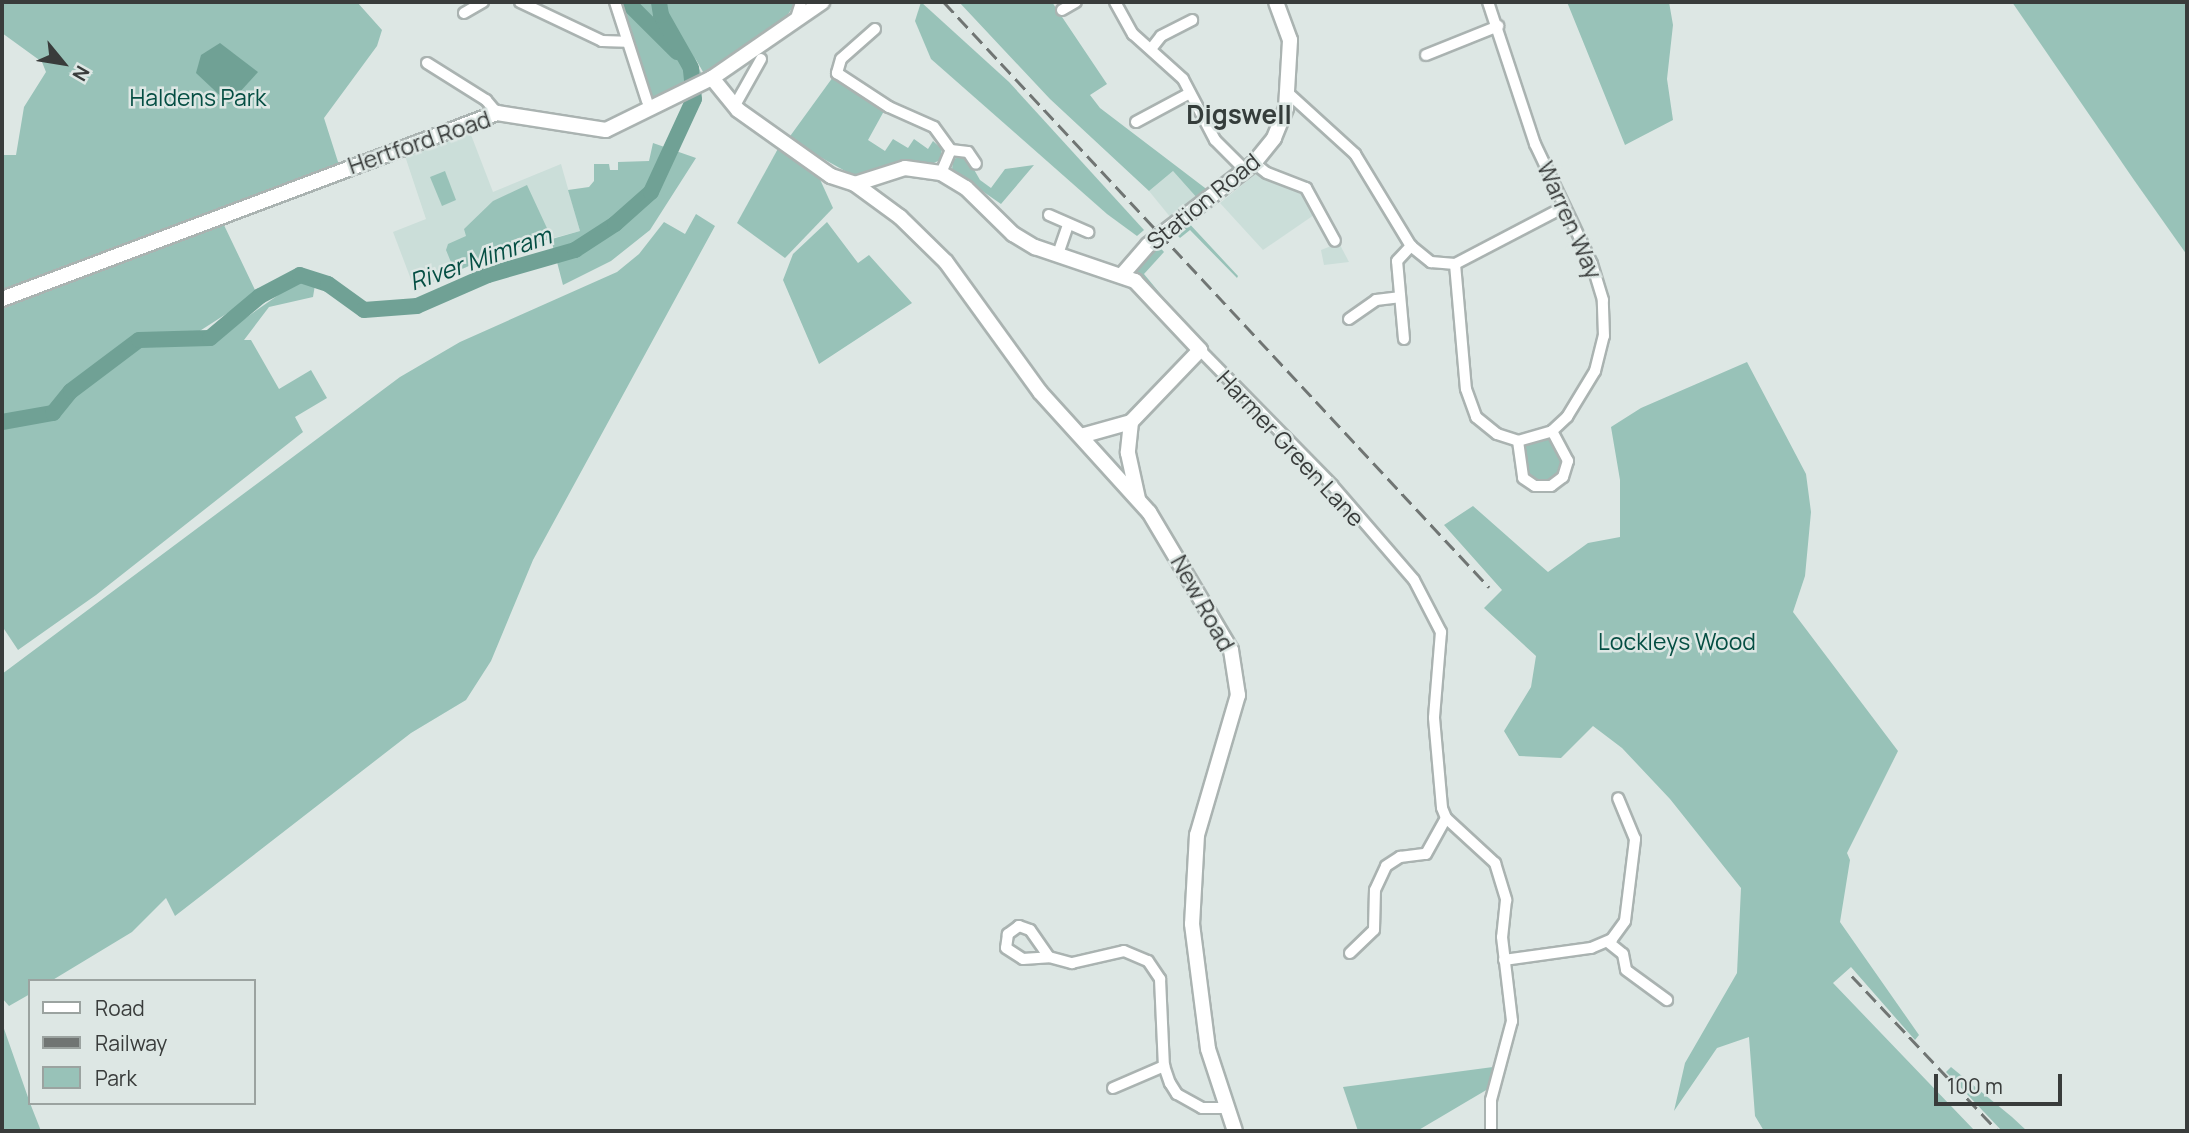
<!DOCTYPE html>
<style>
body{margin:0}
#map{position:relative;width:2189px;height:1133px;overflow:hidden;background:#dde7e4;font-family:Manrope,sans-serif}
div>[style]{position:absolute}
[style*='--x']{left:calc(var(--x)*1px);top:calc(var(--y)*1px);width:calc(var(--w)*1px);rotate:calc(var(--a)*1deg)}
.built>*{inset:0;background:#cbded9}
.green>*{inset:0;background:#98c2b8}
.water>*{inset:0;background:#70a195}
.river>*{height:16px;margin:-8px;padding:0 8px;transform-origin:8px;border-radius:8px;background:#70a195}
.roads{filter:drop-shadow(2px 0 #aab3b1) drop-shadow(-2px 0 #aab3b1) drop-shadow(0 2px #aab3b1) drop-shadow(0 -2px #aab3b1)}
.street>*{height:10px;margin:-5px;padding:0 5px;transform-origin:5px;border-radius:5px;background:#fff}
.secondary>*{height:14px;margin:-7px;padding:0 7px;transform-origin:7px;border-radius:7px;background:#fff}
.rail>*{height:2.5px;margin-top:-1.25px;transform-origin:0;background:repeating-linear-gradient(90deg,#707573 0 14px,transparent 0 21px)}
span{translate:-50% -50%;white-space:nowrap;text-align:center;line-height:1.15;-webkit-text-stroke:5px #dde7e4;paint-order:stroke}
.park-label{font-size:23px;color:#054e43}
.street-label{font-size:23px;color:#393c3b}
.water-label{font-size:24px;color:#044e43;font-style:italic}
.quarter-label{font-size:26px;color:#353d3b;font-weight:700}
.frame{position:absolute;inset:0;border:4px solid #393c3b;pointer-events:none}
.legend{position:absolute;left:28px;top:979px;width:228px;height:126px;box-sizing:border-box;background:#dde7e4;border:2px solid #9ba3a0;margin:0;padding:9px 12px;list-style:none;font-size:21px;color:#393c3b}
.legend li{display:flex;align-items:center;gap:14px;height:35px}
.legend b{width:35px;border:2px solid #9ba3a0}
.north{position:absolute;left:28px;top:28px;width:70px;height:70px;-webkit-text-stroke:5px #dde7e4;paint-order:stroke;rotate:120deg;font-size:19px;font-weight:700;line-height:28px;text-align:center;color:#393c3b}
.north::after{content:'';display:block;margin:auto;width:24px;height:32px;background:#393c3b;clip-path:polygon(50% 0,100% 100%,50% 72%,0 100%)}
.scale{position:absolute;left:1934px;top:1074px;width:128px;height:32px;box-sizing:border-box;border:4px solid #393c3b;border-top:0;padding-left:9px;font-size:21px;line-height:24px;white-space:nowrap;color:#393c3b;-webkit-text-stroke:5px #dde7e4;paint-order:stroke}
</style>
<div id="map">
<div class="built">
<i style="clip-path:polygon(468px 127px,493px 192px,561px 164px,580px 231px,503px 251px,415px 290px,393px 232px,426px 219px,403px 150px)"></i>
<i style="clip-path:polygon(1173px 171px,1198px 199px,1171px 218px,1149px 191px)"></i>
<i style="clip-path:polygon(1258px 172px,1300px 187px,1314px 215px,1263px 250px,1220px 203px)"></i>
<i style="clip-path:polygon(1339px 243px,1349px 262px,1324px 265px,1321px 250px)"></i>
</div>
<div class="green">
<i style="clip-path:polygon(2px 2px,357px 2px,382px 30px,377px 46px,324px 118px,339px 165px,2px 293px,2px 155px,16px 155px,24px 107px,46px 72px,42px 62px,2px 33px)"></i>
<i style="clip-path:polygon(619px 2px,796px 2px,779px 28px,706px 77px,695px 58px,703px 78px,655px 99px,645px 88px)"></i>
<i style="clip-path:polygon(921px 2px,1009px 82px,1144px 230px,1137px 236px,1107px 214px,931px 59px,915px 21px)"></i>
<i style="clip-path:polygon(959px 2px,1052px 2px,1107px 84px,1090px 95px,1100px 108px,1209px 191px,1198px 199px,1173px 171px,1149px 191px,1050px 99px)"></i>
<i style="clip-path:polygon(1567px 2px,1669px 2px,1673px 25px,1667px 79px,1673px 120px,1625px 145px)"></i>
<i style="clip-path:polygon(2012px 2px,2187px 2px,2187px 255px,2134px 180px)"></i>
<i style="clip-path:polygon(833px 77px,884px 111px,868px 140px,885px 151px,893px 139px,908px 148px,914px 139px,928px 149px,933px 141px,942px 149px,940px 160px,932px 164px,900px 163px,854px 176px,788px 139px)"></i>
<i style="clip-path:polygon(653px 143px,696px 158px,650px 230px,611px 261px,563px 285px,551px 239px,503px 251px,455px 272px,446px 250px,448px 244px,466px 236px,464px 229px,493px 201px,527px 185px,552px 239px,580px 231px,568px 190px,589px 187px,594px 181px,594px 164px,609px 164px,610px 170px,618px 170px,618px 162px,649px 161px)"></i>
<i style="clip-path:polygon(780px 145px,818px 175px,833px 208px,785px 258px,737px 223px)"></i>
<i style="clip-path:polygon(960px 157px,968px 159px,980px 180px,991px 188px,1005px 169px,1034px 165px,1001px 204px,952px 170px,953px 159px)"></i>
<i style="clip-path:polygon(445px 171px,456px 200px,442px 206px,430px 177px)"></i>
<i style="clip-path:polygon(696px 214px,715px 226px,533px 560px,491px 661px,466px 700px,411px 733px,175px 916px,166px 898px,132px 932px,51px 981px,30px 981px,30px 994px,9px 1006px,2px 998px,2px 674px,400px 377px,460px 342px,617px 272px,639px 254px,664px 222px,685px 234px)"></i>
<i style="clip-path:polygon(1185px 219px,1238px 276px,1237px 278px,1190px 230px,1180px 238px,1172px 230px)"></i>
<i style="clip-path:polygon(827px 222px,858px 263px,869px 255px,912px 303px,819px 364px,783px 280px,793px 254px)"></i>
<i style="clip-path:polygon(223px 223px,257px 294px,195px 334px,138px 336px,67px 390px,53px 413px,2px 422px,2px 309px)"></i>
<i style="clip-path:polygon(1157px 244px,1164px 252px,1144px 274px,1182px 320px,1180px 323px,1134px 275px,1134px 265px)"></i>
<i style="clip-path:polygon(300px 280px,315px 285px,313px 297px,269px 307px,244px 340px,251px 340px,279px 389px,311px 370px,327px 398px,295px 417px,303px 432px,96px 595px,18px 650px,2px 626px,2px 427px,58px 416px,72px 391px,117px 363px,139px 342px,211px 342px)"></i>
<i style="clip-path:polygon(1747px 362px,1806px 474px,1811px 512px,1805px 576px,1793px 612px,1898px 751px,1847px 853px,1850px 860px,1840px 922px,1919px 1035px,1915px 1040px,1851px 967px,1833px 983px,1975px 1131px,1764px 1131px,1755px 1116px,1749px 1037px,1717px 1048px,1674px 1111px,1685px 1063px,1737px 973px,1741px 888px,1670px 799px,1622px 748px,1593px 726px,1561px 758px,1519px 756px,1504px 731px,1531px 687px,1536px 656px,1484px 608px,1502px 590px,1444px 525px,1473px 506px,1548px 572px,1588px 543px,1620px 537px,1620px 480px,1611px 427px,1641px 408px)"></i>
<i style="clip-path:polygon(1549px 436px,1565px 461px,1561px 475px,1543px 484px,1526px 476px,1523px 446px)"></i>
<i style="clip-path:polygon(2px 1023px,30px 1103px,41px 1131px,2px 1131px)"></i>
<i style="clip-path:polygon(1493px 1067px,1488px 1089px,1417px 1131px,1358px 1131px,1343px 1087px)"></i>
<i style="clip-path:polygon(1951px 1067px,2012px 1117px,2027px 1131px,2002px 1131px,1946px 1072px)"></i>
</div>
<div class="water">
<i style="clip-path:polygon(220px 43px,258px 72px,229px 104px,196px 73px,201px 55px)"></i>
</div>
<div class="river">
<i style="--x:627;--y:2;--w:71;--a:45"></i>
<i style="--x:2;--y:422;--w:52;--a:-10"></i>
<i style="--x:53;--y:413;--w:28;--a:-51"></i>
<i style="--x:71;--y:391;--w:85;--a:-36.9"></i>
<i style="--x:139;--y:340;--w:71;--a:-1.6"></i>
<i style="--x:210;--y:338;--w:65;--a:-40"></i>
<i style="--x:260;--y:296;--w:45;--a:-27.7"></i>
<i style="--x:300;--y:275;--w:29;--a:18"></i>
<i style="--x:328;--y:284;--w:44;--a:35.8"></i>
<i style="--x:364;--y:310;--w:53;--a:-4.3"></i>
<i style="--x:417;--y:306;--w:77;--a:-23.6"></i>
<i style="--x:488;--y:275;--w:91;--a:-16"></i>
<i style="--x:575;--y:250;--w:48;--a:-33"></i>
<i style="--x:615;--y:224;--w:48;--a:-41.6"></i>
<i style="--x:651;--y:192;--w:102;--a:-65.2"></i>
<i style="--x:694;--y:99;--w:31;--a:-96"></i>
<i style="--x:691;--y:68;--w:61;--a:-119.5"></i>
<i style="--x:661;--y:15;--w:13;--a:-99"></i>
</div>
<div class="roads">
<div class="street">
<i style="--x:520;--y:2;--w:91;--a:25.4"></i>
<i style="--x:602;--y:41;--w:24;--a:2"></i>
<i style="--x:615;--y:2;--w:104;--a:72.1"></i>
<i style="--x:1115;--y:2;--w:37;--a:61"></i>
<i style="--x:1133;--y:34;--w:67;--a:42"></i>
<i style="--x:1183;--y:79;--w:69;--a:62.3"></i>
<i style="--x:1215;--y:140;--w:44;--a:45"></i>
<i style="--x:1062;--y:10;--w:16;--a:-30"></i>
<i style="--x:464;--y:13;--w:22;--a:-30"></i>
<i style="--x:795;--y:21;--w:20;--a:-72"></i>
<i style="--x:875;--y:29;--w:45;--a:138.6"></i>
<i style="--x:841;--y:59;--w:15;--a:106"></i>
<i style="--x:837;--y:73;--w:62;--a:33.2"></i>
<i style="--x:889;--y:107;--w:49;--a:24"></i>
<i style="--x:934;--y:127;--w:29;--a:54"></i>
<i style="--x:951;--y:150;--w:17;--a:7"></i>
<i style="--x:968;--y:152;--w:14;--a:56"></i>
<i style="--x:1151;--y:49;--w:16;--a:-52"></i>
<i style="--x:1161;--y:36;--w:35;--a:-27"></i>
<i style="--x:1426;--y:55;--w:78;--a:-21.9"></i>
<i style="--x:427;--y:63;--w:70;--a:32.1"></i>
<i style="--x:486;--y:100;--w:17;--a:50"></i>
<i style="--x:1288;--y:93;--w:91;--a:42.3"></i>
<i style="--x:1355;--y:154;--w:108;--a:58.7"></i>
<i style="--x:1411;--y:246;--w:26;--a:39"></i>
<i style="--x:1431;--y:262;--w:24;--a:5"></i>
<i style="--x:1455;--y:264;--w:123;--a:-27.6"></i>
<i style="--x:734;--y:107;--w:55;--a:-60.6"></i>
<i style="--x:1136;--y:122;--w:61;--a:-28.2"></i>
<i style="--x:1254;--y:163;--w:16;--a:38"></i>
<i style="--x:1267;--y:173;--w:42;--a:21"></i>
<i style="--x:1306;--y:188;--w:60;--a:61.3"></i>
<i style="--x:941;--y:173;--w:25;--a:-67"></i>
<i style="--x:1049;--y:215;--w:43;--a:23.6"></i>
<i style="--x:1058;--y:254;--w:31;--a:-71"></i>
<i style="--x:1455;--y:264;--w:125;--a:85"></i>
<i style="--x:1466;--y:389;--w:30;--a:70"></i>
<i style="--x:1476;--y:417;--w:27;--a:39"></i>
<i style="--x:1497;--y:434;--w:22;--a:18"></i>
<i style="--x:1518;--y:441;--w:35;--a:-16"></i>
<i style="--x:1552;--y:431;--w:21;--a:-43"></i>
<i style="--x:1567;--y:417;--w:54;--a:-58.7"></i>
<i style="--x:1595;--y:371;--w:36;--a:-76"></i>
<i style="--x:1604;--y:336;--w:36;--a:-92"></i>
<i style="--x:1603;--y:300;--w:38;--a:-107"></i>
<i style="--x:1592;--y:264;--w:133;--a:-115.4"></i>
<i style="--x:1535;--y:144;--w:150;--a:-108.3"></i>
<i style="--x:1349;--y:319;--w:33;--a:-35"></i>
<i style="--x:1376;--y:300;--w:23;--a:-7"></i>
<i style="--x:1404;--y:339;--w:78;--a:-95.1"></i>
<i style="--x:1397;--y:261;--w:21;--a:-47"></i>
<i style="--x:1200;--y:350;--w:189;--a:45.6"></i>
<i style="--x:1332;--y:485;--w:125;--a:49.2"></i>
<i style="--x:1414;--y:580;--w:59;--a:62.6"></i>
<i style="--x:1441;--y:632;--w:86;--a:94.7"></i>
<i style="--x:1434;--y:718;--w:90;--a:84.9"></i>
<i style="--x:1442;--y:808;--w:11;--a:68"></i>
<i style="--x:1446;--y:818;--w:67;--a:42.6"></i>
<i style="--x:1495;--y:863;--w:39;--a:73"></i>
<i style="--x:1506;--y:900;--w:37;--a:96"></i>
<i style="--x:1502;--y:937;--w:85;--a:83.2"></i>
<i style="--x:1512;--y:1021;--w:82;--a:104.9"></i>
<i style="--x:1491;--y:1100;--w:31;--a:90"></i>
<i style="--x:1518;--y:441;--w:37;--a:82"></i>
<i style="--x:1523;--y:478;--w:14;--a:34"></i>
<i style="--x:1535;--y:486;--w:16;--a:0"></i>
<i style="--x:1551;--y:486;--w:15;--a:-37"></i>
<i style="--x:1563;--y:477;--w:17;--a:-73"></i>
<i style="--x:1568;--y:461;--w:34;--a:-118"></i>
<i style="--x:1608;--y:942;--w:19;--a:39"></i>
<i style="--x:1623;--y:954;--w:16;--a:79"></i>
<i style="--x:1626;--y:970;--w:51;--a:36.2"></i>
<i style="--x:1350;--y:953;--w:33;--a:-44"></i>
<i style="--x:1374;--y:930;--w:40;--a:-88.6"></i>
<i style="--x:1375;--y:890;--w:26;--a:-65"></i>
<i style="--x:1386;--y:866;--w:17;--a:-33"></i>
<i style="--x:1400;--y:857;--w:26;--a:-7"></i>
<i style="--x:1426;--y:854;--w:41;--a:-60.9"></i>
<i style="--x:1049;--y:957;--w:33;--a:-125"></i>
<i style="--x:1030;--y:930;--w:12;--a:-160"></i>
<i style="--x:1019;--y:926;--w:14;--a:144"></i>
<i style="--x:1008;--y:934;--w:14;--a:98"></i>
<i style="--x:1006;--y:948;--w:20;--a:33"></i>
<i style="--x:1023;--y:959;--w:26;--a:-4"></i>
<i style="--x:1049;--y:957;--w:24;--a:15"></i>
<i style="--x:1072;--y:963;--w:53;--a:-13"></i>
<i style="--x:1124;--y:951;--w:26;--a:23"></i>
<i style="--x:1148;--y:961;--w:22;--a:56"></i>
<i style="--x:1160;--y:979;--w:87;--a:87.4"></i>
<i style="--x:1164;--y:1066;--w:18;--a:71"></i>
<i style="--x:1170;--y:1083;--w:13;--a:58"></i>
<i style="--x:1177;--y:1094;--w:29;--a:29"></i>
<i style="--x:1202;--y:1108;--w:24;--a:0"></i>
<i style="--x:1504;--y:960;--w:88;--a:-7.9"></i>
<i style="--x:1591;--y:948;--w:23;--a:-23"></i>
<i style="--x:1612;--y:939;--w:22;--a:-54"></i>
<i style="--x:1625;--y:921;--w:83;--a:-83"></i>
<i style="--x:1635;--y:839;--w:44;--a:-112.5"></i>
<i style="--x:1113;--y:1088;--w:56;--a:-23.3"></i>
</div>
<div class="secondary">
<i style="--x:712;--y:78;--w:41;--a:50.9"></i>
<i style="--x:738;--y:110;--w:114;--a:35.4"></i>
<i style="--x:831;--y:176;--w:25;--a:18"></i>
<i style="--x:855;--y:184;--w:52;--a:-17.7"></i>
<i style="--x:905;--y:168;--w:36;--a:8"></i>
<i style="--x:941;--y:173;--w:29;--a:31"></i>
<i style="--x:966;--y:188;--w:66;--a:44.4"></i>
<i style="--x:1013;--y:234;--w:26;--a:31"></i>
<i style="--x:1035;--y:247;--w:106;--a:18.8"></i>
<i style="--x:1135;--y:281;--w:95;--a:46.7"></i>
<i style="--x:1200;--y:350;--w:100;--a:133.8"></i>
<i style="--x:1131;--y:422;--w:52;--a:164.4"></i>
<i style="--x:855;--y:184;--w:56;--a:36.3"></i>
<i style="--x:900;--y:217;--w:64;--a:44.4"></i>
<i style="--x:946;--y:262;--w:160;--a:54.1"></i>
<i style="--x:1040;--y:392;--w:162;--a:47.8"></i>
<i style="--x:1149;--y:512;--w:161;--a:59.3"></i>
<i style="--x:1231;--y:650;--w:46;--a:81.2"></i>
<i style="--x:1238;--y:695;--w:146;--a:106.3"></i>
<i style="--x:1197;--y:835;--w:89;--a:93.2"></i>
<i style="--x:1192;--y:924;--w:126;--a:82.7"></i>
<i style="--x:1208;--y:1049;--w:86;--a:71.8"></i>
<i style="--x:1122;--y:275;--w:40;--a:-49"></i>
<i style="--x:1148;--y:245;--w:134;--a:-37.7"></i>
<i style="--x:1254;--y:163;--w:32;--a:-51"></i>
<i style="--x:1274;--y:138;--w:32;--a:-68"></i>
<i style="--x:1286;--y:108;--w:68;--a:-86.6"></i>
<i style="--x:1290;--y:40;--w:40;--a:-110.2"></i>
<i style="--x:2;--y:299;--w:529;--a:-20.59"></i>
<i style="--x:497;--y:113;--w:110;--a:8.9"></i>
<i style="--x:606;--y:130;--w:118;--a:-26.1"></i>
<i style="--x:712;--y:78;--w:134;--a:-34.6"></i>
<i style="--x:1131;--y:422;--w:31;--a:96"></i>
<i style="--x:1128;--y:453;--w:47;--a:77.7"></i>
</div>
</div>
<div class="rail">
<i style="--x:944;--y:2;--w:800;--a:47.03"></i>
<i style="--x:1852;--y:976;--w:213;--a:46.7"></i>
</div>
<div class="park-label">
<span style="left:198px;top:97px">Haldens Park</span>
<span style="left:1677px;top:641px">Lockleys Wood</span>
</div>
<div class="street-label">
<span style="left:419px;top:142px;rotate:-19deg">Hertford Road</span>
<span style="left:1203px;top:201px;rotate:-39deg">Station Road</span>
<span style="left:1570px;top:220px;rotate:66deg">Warren Way</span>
<span style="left:1291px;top:448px;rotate:47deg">Harmer Green Lane</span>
<span style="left:1203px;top:603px;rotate:61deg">New Road</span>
</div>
<div class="water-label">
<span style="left:480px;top:258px;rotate:-19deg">River Mimram</span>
</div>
<div class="quarter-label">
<span style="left:1239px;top:115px">Digswell</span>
</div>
<div class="frame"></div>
<ul class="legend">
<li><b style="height:9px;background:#fff"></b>Road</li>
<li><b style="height:9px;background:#707573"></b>Railway</li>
<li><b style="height:19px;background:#98c2b8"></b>Park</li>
</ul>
<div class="north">N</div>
<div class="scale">100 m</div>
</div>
